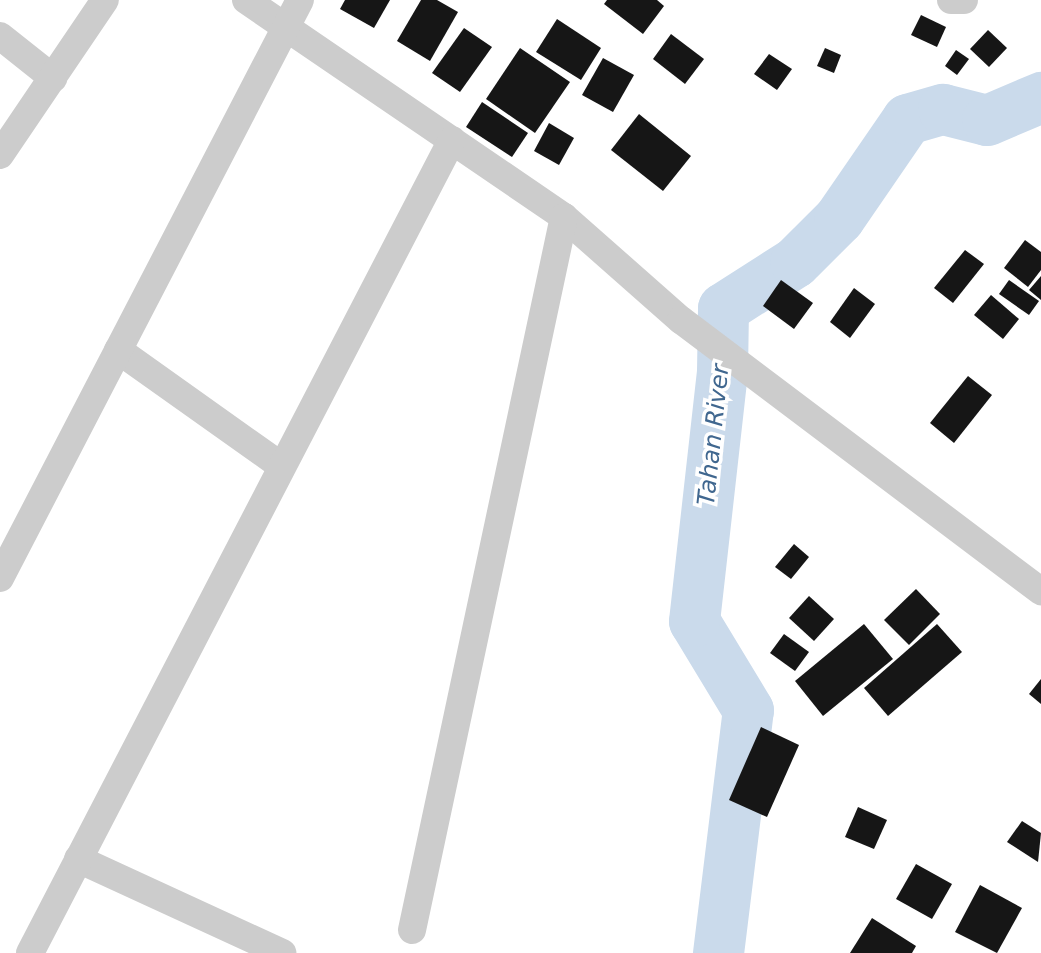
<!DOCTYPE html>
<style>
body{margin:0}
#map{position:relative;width:1041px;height:953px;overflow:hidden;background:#fff;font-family:"DejaVu Sans",sans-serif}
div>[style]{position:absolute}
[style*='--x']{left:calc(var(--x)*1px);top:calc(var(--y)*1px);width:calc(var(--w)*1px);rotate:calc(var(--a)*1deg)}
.river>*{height:51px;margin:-25.5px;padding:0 25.5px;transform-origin:25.5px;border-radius:25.5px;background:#cadaeb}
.building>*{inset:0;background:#161616}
.street>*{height:28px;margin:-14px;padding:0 14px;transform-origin:14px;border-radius:14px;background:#ccc}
span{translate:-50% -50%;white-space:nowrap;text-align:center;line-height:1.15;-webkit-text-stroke:7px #fff;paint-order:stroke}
.water-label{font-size:24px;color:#40678f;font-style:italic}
</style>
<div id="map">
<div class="river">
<i style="--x:718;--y:953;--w:245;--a:-83"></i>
<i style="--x:748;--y:710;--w:104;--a:-121.2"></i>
<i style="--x:694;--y:621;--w:251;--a:-83.6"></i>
<i style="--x:722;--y:372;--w:64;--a:-89.1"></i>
<i style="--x:723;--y:308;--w:85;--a:-32.6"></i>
<i style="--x:795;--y:262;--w:62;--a:-45"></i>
<i style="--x:839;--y:218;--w:120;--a:-55.5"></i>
<i style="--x:907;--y:119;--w:37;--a:-16"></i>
<i style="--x:943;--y:109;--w:45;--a:14"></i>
<i style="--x:987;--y:120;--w:59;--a:-23.1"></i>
</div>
<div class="building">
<i style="clip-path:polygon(345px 0,390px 0,374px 28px,340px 9px)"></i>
<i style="clip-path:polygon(421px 0,437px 0,458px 12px,430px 61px,397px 41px)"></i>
<i style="clip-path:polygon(607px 0,657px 0,664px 6px,643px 34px,604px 4px)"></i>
<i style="clip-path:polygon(921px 15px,946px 27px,937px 47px,911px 35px)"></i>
<i style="clip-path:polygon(557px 19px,601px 48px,581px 80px,536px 52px)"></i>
<i style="clip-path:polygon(464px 28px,492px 47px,460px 92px,432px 73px)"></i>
<i style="clip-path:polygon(988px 30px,1007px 48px,989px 67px,970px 49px)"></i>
<i style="clip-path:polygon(671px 34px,704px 59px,685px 84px,653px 59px)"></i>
<i style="clip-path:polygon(520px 48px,570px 82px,535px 133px,486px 99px)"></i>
<i style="clip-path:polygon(825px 48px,841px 55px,834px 73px,817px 66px)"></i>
<i style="clip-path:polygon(956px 50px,969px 59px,957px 75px,945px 66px)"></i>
<i style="clip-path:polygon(769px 54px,792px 69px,777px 90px,754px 74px)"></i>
<i style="clip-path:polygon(603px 58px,634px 75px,613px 112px,582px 95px)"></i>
<i style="clip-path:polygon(482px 102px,528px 133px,512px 157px,466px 127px)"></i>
<i style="clip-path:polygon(639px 114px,691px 156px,663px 191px,611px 150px)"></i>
<i style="clip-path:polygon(549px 123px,574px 138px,559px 165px,534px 151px)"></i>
<i style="clip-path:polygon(1025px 240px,1041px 252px,1041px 270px,1028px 287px,1004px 268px)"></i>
<i style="clip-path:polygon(965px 250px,984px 264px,953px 303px,934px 288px)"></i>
<i style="clip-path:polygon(1041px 276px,1041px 300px,1029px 290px)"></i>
<i style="clip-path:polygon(781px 280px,813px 303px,794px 329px,763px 306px)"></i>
<i style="clip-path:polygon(1009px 280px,1039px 301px,1029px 315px,999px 294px)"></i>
<i style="clip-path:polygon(854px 288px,875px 304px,850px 338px,830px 322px)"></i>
<i style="clip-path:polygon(991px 295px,1019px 319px,1003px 339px,974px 315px)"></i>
<i style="clip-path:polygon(968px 376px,992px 395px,954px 443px,930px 423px)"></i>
<i style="clip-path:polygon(794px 544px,809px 557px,791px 579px,775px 567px)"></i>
<i style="clip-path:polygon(916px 589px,940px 614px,909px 645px,884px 620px)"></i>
<i style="clip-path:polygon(809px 596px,834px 619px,814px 641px,789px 618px)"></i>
<i style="clip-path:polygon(864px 624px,893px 659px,823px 716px,795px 681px)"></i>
<i style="clip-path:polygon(937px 624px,962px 652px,888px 716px,864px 688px)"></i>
<i style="clip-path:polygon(784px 634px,809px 652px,795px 671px,770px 653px)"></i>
<i style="clip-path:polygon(1041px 679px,1041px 704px,1029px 694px)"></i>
<i style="clip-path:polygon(761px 727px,799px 745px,767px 817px,729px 800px)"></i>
<i style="clip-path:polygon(858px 807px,887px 820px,874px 849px,845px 837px)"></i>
<i style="clip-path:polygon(1022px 821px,1041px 833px,1038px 862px,1007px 842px)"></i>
<i style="clip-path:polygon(916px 864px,952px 884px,932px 919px,896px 899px)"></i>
<i style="clip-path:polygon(980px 885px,1022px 908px,997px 953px,955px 932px)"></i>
<i style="clip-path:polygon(872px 918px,916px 946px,912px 953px,850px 953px)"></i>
</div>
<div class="street">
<i style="--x:246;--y:0;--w:385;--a:34.3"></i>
<i style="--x:564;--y:217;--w:156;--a:41.4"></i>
<i style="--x:681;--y:320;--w:451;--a:37"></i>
<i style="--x:951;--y:0;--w:13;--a:0"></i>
<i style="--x:0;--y:36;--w:68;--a:38.4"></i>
<i style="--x:0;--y:155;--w:187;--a:-55.9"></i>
<i style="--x:118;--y:350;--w:199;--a:35.4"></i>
<i style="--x:0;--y:578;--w:651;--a:-62.57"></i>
<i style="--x:78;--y:859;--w:225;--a:24.7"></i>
<i style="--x:412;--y:930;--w:729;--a:-77.97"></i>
<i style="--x:30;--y:953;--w:916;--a:-62.57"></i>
</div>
<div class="water-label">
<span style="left:714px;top:435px;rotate:-84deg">Tahan River</span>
</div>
</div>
